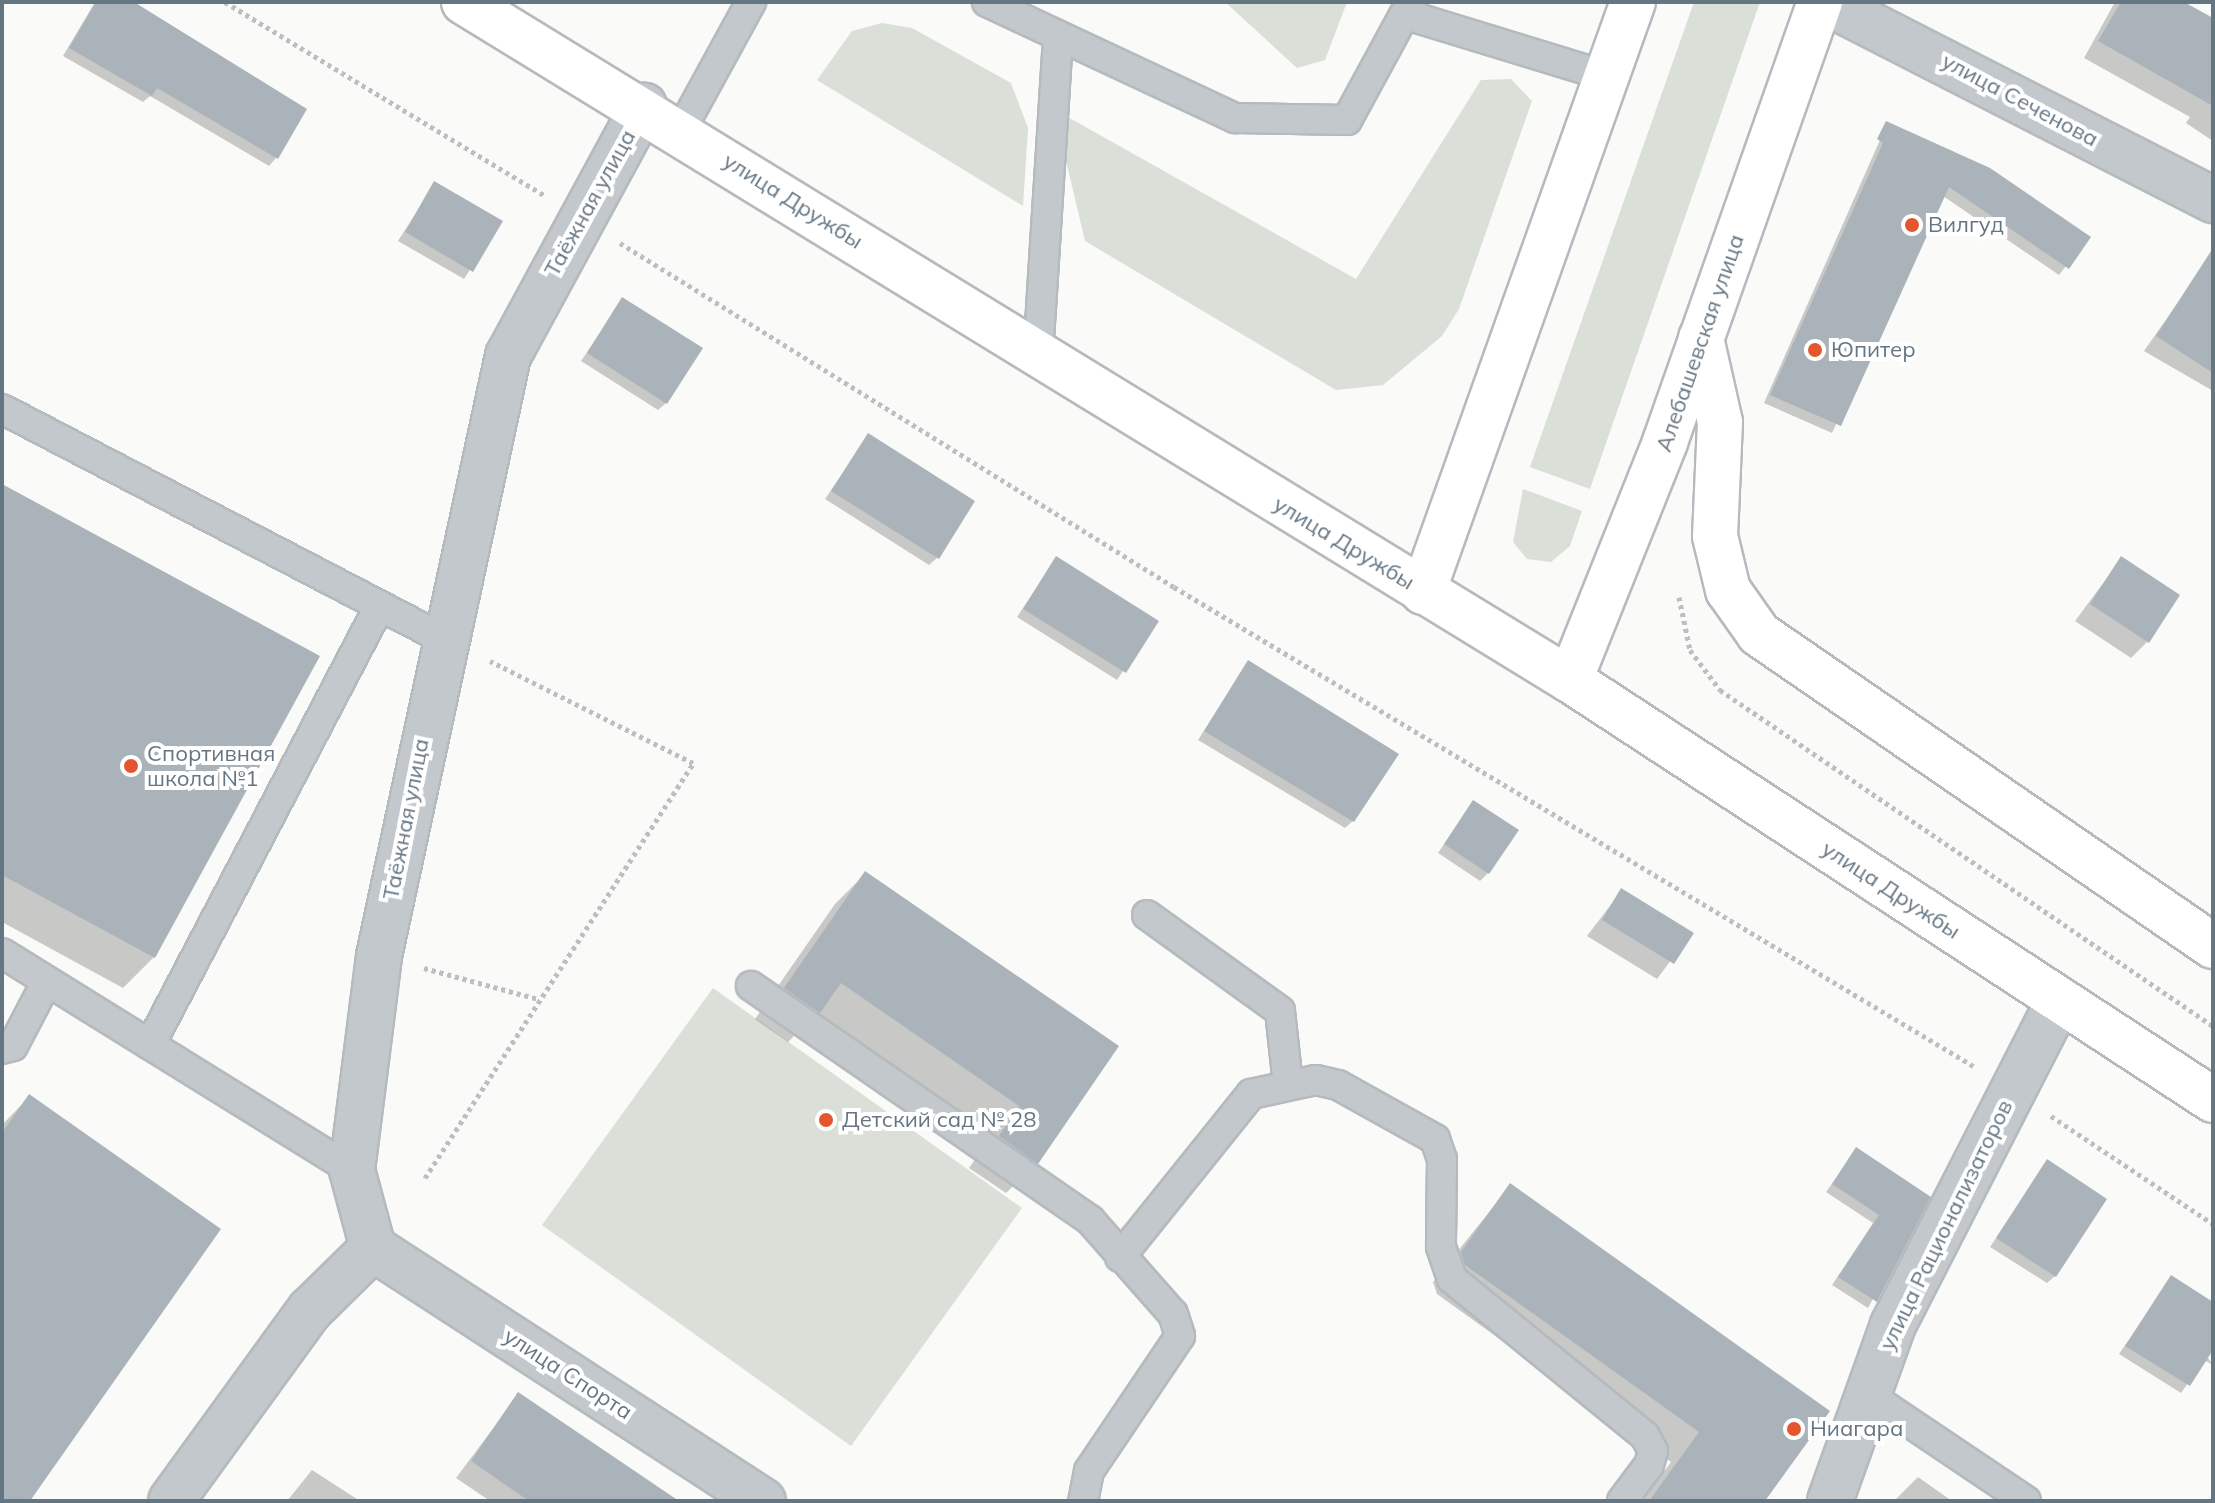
<!DOCTYPE html>
<meta charset="utf-8">
<style>
body{margin:0}
#map{position:relative;width:2215px;height:1503px;overflow:hidden;background:#fafaf8;font-family:Mulish,sans-serif}
div>[style]{position:absolute}
[style*='--x']{left:calc(var(--x)*1px);top:calc(var(--y)*1px);width:calc(var(--w)*1px);rotate:calc(var(--a)*1deg)}
.green>*{inset:0;background:#dadfd7}
.shadow>*{inset:0;background:#0003}
.building>*{inset:0;background:#aab3b9}
.path>*{height:5px;margin-top:-2.5px;transform-origin:0;background:repeating-linear-gradient(90deg,#bbbfc2 0 4px,transparent 0 8px)}
.roads{filter:drop-shadow(2px 0 #b5babe) drop-shadow(-2px 0 #b5babe) drop-shadow(0 2px #b5babe) drop-shadow(0 -2px #b5babe)}
.service>*{height:28px;margin:-14px;padding:0 14px;transform-origin:14px;border-radius:14px;background:#c3c8cc}
.minor>*{height:44px;margin:-22px;padding:0 22px;transform-origin:22px;border-radius:22px;background:#c3c8cc}
.primary>*{height:44px;margin:-22px;padding:0 22px;transform-origin:22px;border-radius:22px;background:#fff}
.dots>*{width:22px;height:22px;translate:-50% -50%;box-sizing:border-box;border:4px solid #fff;border-radius:50%}
span{translate:-50% -50%;white-space:nowrap;text-align:center;line-height:1.15;-webkit-text-stroke:8px #fff;paint-order:stroke}
.street-label{font-size:22px;color:#657683}
.poi-label{font-size:22px;color:#657683}
.left{translate:0 -50%;text-align:left}
.frame{position:absolute;inset:0;border:4px solid #657683;pointer-events:none}
</style>
<div id="map">
<div class="green">
<i style="clip-path:polygon(1225px 2px,1347px 2px,1325px 60px,1297px 68px)"></i>
<i style="clip-path:polygon(1694px 2px,1760px 2px,1590px 489px,1530px 467px)"></i>
<i style="clip-path:polygon(882px 23px,912px 28px,1011px 83px,1028px 128px,1023px 206px,817px 80px,852px 31px)"></i>
<i style="clip-path:polygon(1511px 79px,1532px 101px,1459px 309px,1442px 336px,1383px 385px,1336px 390px,1085px 241px,1059px 131px,1066px 116px,1356px 279px,1481px 80px)"></i>
<i style="clip-path:polygon(1523px 489px,1582px 511px,1570px 546px,1551px 562px,1527px 559px,1513px 542px)"></i>
<i style="clip-path:polygon(713px 988px,1022px 1208px,851px 1446px,542px 1225px)"></i>
</div>
<div class="shadow">
<i style="clip-path:polygon(95px 2px,129px 2px,276px 158px,269px 166px,150px 96px,143px 102px,63px 56px)"></i>
<i style="clip-path:polygon(2115px 2px,2177px 2px,2213px 24px,2213px 141px,2186px 123px,2190px 117px,2084px 58px)"></i>
<i style="clip-path:polygon(1887px 124px,2088px 237px,2059px 275px,1943px 196px,1832px 433px,1764px 403px)"></i>
<i style="clip-path:polygon(435px 183px,500px 222px,464px 279px,398px 241px)"></i>
<i style="clip-path:polygon(2198px 274px,2213px 283px,2213px 391px,2144px 351px)"></i>
<i style="clip-path:polygon(622px 300px,666px 403px,658px 410px,581px 361px)"></i>
<i style="clip-path:polygon(868px 436px,937px 558px,929px 565px,825px 499px)"></i>
<i style="clip-path:polygon(2px 486px,317px 657px,154px 957px,123px 988px,2px 922px)"></i>
<i style="clip-path:polygon(1056px 558px,1156px 622px,1117px 680px,1017px 617px)"></i>
<i style="clip-path:polygon(2121px 559px,2147px 642px,2131px 658px,2075px 621px)"></i>
<i style="clip-path:polygon(1248px 662px,1353px 821px,1345px 828px,1198px 740px)"></i>
<i style="clip-path:polygon(1473px 802px,1488px 873px,1480px 881px,1438px 853px)"></i>
<i style="clip-path:polygon(865px 874px,1117px 1047px,1037px 1162px,1006px 1193px,969px 1168px,990px 1138px,814px 1016px,788px 1042px,755px 1019px,835px 904px)"></i>
<i style="clip-path:polygon(1622px 890px,1691px 933px,1657px 979px,1587px 936px)"></i>
<i style="clip-path:polygon(29px 1097px,28px 1501px,2px 1501px,2px 1125px)"></i>
<i style="clip-path:polygon(1856px 1150px,1928px 1197px,1868px 1308px,1832px 1285px,1873px 1223px,1826px 1192px)"></i>
<i style="clip-path:polygon(2047px 1162px,2055px 1276px,2047px 1283px,1990px 1247px)"></i>
<i style="clip-path:polygon(1510px 1186px,1763px 1501px,1643px 1501px,1671px 1462px,1437px 1294px,1433px 1282px)"></i>
<i style="clip-path:polygon(2172px 1278px,2213px 1304px,2213px 1351px,2202px 1349px,2213px 1365px,2204px 1360px,2181px 1393px,2119px 1354px)"></i>
<i style="clip-path:polygon(518px 1395px,676px 1501px,490px 1501px,456px 1478px)"></i>
<i style="clip-path:polygon(312px 1470px,357px 1499px,356px 1501px,287px 1501px)"></i>
<i style="clip-path:polygon(1918px 1477px,1952px 1501px,1894px 1501px)"></i>
</div>
<div class="building">
<i style="clip-path:polygon(96px 2px,134px 2px,307px 109px,278px 159px,157px 88px,152px 96px,69px 48px)"></i>
<i style="clip-path:polygon(2121px 2px,2184px 2px,2213px 18px,2213px 106px,2098px 41px)"></i>
<i style="clip-path:polygon(1886px 121px,1990px 168px,2091px 237px,2069px 269px,1949px 187px,1841px 426px,1770px 395px,1883px 143px,1877px 139px)"></i>
<i style="clip-path:polygon(434px 181px,503px 221px,473px 272px,405px 232px)"></i>
<i style="clip-path:polygon(2213px 248px,2213px 373px,2156px 336px)"></i>
<i style="clip-path:polygon(622px 297px,703px 348px,667px 404px,587px 353px)"></i>
<i style="clip-path:polygon(868px 433px,975px 501px,939px 559px,831px 491px)"></i>
<i style="clip-path:polygon(2px 484px,320px 656px,155px 958px,2px 875px)"></i>
<i style="clip-path:polygon(1056px 556px,1159px 621px,1126px 673px,1023px 609px)"></i>
<i style="clip-path:polygon(2121px 556px,2180px 595px,2149px 643px,2090px 604px)"></i>
<i style="clip-path:polygon(1248px 660px,1399px 754px,1354px 822px,1204px 731px)"></i>
<i style="clip-path:polygon(1473px 800px,1519px 830px,1489px 874px,1444px 844px)"></i>
<i style="clip-path:polygon(865px 871px,1119px 1046px,1038px 1164px,999px 1136px,1019px 1106px,841px 983px,820px 1013px,784px 988px)"></i>
<i style="clip-path:polygon(1621px 888px,1694px 933px,1674px 964px,1602px 920px)"></i>
<i style="clip-path:polygon(29px 1094px,221px 1229px,30px 1501px,2px 1501px,2px 1133px)"></i>
<i style="clip-path:polygon(1856px 1147px,1931px 1197px,1877px 1302px,1838px 1277px,1879px 1215px,1832px 1184px)"></i>
<i style="clip-path:polygon(2047px 1159px,2107px 1199px,2056px 1277px,1996px 1238px)"></i>
<i style="clip-path:polygon(1510px 1183px,1830px 1411px,1765px 1501px,1649px 1501px,1699px 1432px,1465px 1265px,1461px 1252px)"></i>
<i style="clip-path:polygon(2171px 1275px,2213px 1302px,2213px 1350px,2190px 1386px,2125px 1346px)"></i>
<i style="clip-path:polygon(518px 1392px,679px 1501px,529px 1501px,471px 1461px)"></i>
</div>
<div class="path">
<i style="--x:225;--y:2;--w:373;--a:31.2"></i>
<i style="--x:620;--y:243;--w:652;--a:31.84"></i>
<i style="--x:1174;--y:587;--w:934;--a:30.93"></i>
<i style="--x:1679;--y:597;--w:54;--a:78.3"></i>
<i style="--x:1690;--y:650;--w:50;--a:53.1"></i>
<i style="--x:1720;--y:690;--w:597;--a:34.28"></i>
<i style="--x:424;--y:968;--w:118;--a:15.2"></i>
<i style="--x:2051;--y:1116;--w:195;--a:33.7"></i>
<i style="--x:425;--y:1178;--w:494;--a:-57.1"></i>
<i style="--x:693;--y:763;--w:227;--a:-153.3"></i>
</div>
<div class="roads">
<div class="service">
<i style="--x:987;--y:2;--w:274;--a:25.1"></i>
<i style="--x:1235;--y:118;--w:112;--a:1"></i>
<i style="--x:1347;--y:120;--w:134;--a:-61.5"></i>
<i style="--x:1407;--y:15;--w:209;--a:17"></i>
<i style="--x:681;--y:130;--w:146;--a:-61.3"></i>
<i style="--x:1038;--y:356;--w:319;--a:-86.4"></i>
<i style="--x:2;--y:409;--w:496;--a:27.5"></i>
<i style="--x:1147;--y:915;--w:164;--a:35.8"></i>
<i style="--x:1280;--y:1011;--w:74;--a:83.8"></i>
<i style="--x:2;--y:953;--w:412;--a:31.8"></i>
<i style="--x:751;--y:986;--w:412;--a:34.6"></i>
<i style="--x:1090;--y:1220;--w:125;--a:48.6"></i>
<i style="--x:1173;--y:1314;--w:23;--a:72"></i>
<i style="--x:1180;--y:1336;--w:163;--a:124"></i>
<i style="--x:1089;--y:1471;--w:31;--a:101"></i>
<i style="--x:150;--y:1045;--w:496;--a:-62.4"></i>
<i style="--x:2;--y:1049;--w:11;--a:-15"></i>
<i style="--x:13;--y:1046;--w:73;--a:-62.4"></i>
<i style="--x:1120;--y:1257;--w:209;--a:-51.2"></i>
<i style="--x:1251;--y:1094;--w:66;--a:-12.2"></i>
<i style="--x:1316;--y:1080;--w:23;--a:13"></i>
<i style="--x:1338;--y:1085;--w:111;--a:29.1"></i>
<i style="--x:1435;--y:1139;--w:21;--a:71"></i>
<i style="--x:1442;--y:1159;--w:88;--a:90.7"></i>
<i style="--x:1441;--y:1247;--w:34;--a:71"></i>
<i style="--x:1452;--y:1279;--w:249;--a:39.1"></i>
<i style="--x:1645;--y:1436;--w:17;--a:62"></i>
<i style="--x:1653;--y:1451;--w:15;--a:106"></i>
<i style="--x:1649;--y:1465;--w:45;--a:126.9"></i>
<i style="--x:1870;--y:1396;--w:188;--a:33.9"></i>
</div>
<div class="minor">
<i style="--x:1826;--y:2;--w:435;--a:27.1"></i>
<i style="--x:373;--y:1248;--w:465;--a:33"></i>
<i style="--x:171;--y:1501;--w:236;--a:-54"></i>
<i style="--x:310;--y:1310;--w:88;--a:-44.5"></i>
<i style="--x:373;--y:1248;--w:81;--a:-105.1"></i>
<i style="--x:352;--y:1170;--w:216;--a:-82.8"></i>
<i style="--x:379;--y:956;--w:614;--a:-77.87"></i>
<i style="--x:508;--y:356;--w:285;--a:-61.5"></i>
<i style="--x:1830;--y:1501;--w:187;--a:-70.3"></i>
<i style="--x:1893;--y:1325;--w:365;--a:-62.9"></i>
</div>
<div class="primary">
<i style="--x:464;--y:2;--w:1297;--a:31.51"></i>
<i style="--x:1570;--y:680;--w:768;--a:33.15"></i>
<i style="--x:1701;--y:338;--w:86;--a:77.3"></i>
<i style="--x:1720;--y:422;--w:114;--a:92.5"></i>
<i style="--x:1715;--y:536;--w:56;--a:76.5"></i>
<i style="--x:1728;--y:590;--w:54;--a:54.8"></i>
<i style="--x:1759;--y:634;--w:551;--a:34.5"></i>
<i style="--x:1423;--y:592;--w:626;--a:-70.41"></i>
<i style="--x:1570;--y:680;--w:256;--a:-68.2"></i>
<i style="--x:1665;--y:442;--w:467;--a:-70.6"></i>
</div>
</div>
<div class="dots">
<i style="left:1912px;top:225px;background:#e4572e"></i>
<i style="left:1815px;top:350px;background:#e4572e"></i>
<i style="left:131px;top:766px;background:#e4572e"></i>
<i style="left:826px;top:1120px;background:#e4572e"></i>
<i style="left:1794px;top:1429px;background:#e4572e"></i>
</div>
<div class="street-label">
<span style="left:2020px;top:100px;rotate:28deg">улица Сеченова</span>
<span style="left:793px;top:201px;rotate:32deg">улица Дружбы</span>
<span style="left:590px;top:203px;rotate:-61deg">Таёжная улица</span>
<span style="left:1700px;top:343px;rotate:-71deg">Алебашевская улица</span>
<span style="left:1344px;top:543px;rotate:31deg">улица Дружбы</span>
<span style="left:406px;top:819px;rotate:-79deg">Таёжная улица</span>
<span style="left:1891px;top:890px;rotate:33deg">улица Дружбы</span>
<span style="left:1946px;top:1225px;rotate:-64deg">улица Рационализаторов</span>
<span style="left:568px;top:1374px;rotate:33deg">улица Спорта</span>
</div>
<div class="poi-label">
<span class="left" style="left:1928px;top:225px">Вилгуд</span>
<span class="left" style="left:1831px;top:350px">Юпитер</span>
<span class="left" style="left:147px;top:766px">Спортивная<br>школа №1</span>
<span class="left" style="left:842px;top:1120px">Детский сад № 28</span>
<span class="left" style="left:1810px;top:1429px">Ниагара</span>
</div>
<div class="frame"></div>
</div>
